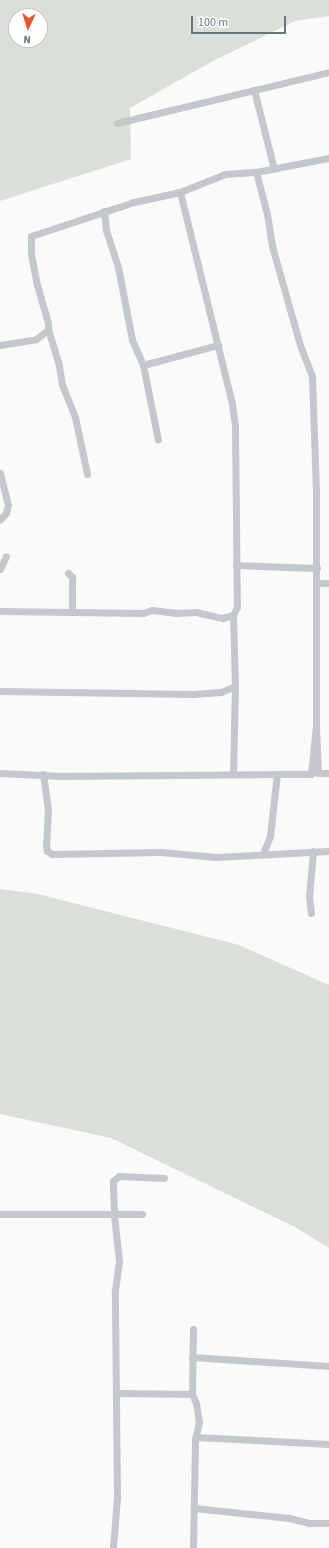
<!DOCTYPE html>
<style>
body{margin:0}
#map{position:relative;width:329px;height:1548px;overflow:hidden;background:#fafaf8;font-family:"Source Sans 3",sans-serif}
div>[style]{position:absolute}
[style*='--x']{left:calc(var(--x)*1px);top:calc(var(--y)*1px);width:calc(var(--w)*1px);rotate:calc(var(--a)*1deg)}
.green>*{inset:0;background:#dadfd7}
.minor>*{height:7px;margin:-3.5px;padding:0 3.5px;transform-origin:3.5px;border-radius:3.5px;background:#c3c8cc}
span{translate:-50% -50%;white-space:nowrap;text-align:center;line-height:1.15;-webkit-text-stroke:4px #fff;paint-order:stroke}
.north{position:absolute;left:8px;top:8px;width:40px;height:40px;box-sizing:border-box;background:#fff;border:1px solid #c1c8cd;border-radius:50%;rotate:184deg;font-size:11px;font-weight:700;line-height:16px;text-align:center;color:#657683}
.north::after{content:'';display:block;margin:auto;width:14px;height:18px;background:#e4572e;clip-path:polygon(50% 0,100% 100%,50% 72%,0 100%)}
.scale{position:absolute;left:191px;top:16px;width:95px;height:18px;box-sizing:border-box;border:2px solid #657683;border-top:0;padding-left:5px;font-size:12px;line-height:14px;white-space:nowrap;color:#657683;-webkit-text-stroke:3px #fff;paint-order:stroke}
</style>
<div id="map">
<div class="green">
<i style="clip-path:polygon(evenodd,0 0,329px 0,329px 16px,295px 21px,213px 61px,130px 108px,131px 159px,0 201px,0 0,16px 16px,40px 16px,40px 40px,16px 40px,16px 16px)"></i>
<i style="clip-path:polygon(0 889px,38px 894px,239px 945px,329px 985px,329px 1248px,295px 1227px,111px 1138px,0 1114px)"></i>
</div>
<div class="minor">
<i style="--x:254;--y:90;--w:81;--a:75.8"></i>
<i style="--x:117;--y:123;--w:218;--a:-13.5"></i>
<i style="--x:256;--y:172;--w:43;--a:75.3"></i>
<i style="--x:267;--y:214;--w:32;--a:81"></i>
<i style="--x:272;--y:246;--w:103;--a:74.2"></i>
<i style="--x:300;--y:345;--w:34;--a:69"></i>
<i style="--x:312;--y:377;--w:115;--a:88"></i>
<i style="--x:316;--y:492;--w:234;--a:90"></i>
<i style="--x:180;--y:192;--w:218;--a:76.2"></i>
<i style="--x:232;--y:404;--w:22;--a:82"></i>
<i style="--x:235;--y:426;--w:181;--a:89.4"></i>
<i style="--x:237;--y:607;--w:9;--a:117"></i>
<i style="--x:233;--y:615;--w:71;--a:88.4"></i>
<i style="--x:235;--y:686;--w:88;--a:91.3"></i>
<i style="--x:104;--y:211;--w:19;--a:84"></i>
<i style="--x:106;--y:230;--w:39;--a:72"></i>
<i style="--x:118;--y:267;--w:74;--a:79.1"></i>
<i style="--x:132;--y:340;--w:27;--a:66"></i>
<i style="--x:143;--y:365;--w:76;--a:78.7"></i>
<i style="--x:0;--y:345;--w:36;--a:-9"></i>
<i style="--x:36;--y:339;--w:15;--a:-37"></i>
<i style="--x:143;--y:365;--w:78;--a:-14.9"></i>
<i style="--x:0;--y:473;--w:33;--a:76"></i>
<i style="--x:8;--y:505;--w:8;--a:104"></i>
<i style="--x:6;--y:513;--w:9;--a:131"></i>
<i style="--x:87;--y:474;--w:58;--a:-101.9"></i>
<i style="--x:75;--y:417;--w:35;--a:-112"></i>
<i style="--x:62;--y:385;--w:20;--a:-99"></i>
<i style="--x:59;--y:365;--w:37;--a:-107"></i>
<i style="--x:48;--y:330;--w:7;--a:-90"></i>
<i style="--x:48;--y:323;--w:40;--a:-106"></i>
<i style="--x:37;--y:285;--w:32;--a:-101"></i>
<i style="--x:31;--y:254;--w:18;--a:-90"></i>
<i style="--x:31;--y:236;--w:108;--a:-18.3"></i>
<i style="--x:134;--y:202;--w:47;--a:-12.3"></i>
<i style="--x:180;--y:192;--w:48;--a:-21.8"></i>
<i style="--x:225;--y:174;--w:31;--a:-4"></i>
<i style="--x:256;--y:172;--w:74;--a:-10.9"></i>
<i style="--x:236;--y:565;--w:81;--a:2.1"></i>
<i style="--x:0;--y:569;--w:14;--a:-65"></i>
<i style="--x:68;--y:573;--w:6;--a:45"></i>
<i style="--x:72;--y:577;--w:34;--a:90"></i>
<i style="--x:317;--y:583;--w:12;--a:0"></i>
<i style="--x:0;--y:611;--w:143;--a:0.8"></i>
<i style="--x:143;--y:613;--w:9;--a:-18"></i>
<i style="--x:152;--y:610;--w:23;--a:7"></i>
<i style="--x:175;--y:613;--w:21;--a:-3"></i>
<i style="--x:196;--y:612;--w:27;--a:13"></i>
<i style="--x:222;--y:618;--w:11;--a:-15"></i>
<i style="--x:0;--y:691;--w:193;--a:0.9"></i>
<i style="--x:193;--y:694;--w:28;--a:-4"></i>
<i style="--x:221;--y:692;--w:15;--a:-23"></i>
<i style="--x:0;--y:773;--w:61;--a:2.8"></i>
<i style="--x:61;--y:776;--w:250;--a:-0.5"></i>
<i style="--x:311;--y:774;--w:48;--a:-84.1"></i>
<i style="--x:316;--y:726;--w:47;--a:87.6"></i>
<i style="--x:318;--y:773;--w:11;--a:0"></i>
<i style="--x:43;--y:774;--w:35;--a:82"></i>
<i style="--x:48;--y:809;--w:36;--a:93"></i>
<i style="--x:46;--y:845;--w:6;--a:81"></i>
<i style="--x:47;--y:851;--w:6;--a:31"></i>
<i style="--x:52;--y:854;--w:108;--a:-1.1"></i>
<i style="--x:160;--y:852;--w:56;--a:5.1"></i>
<i style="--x:216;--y:857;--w:113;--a:-3"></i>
<i style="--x:263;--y:854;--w:19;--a:-69"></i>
<i style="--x:270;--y:836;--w:62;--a:-83.6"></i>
<i style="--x:311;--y:913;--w:16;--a:-97"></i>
<i style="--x:309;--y:897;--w:46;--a:-85"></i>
<i style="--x:0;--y:1214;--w:142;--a:0"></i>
<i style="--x:192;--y:1357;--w:137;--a:3.8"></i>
<i style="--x:117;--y:1393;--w:75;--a:0.8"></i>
<i style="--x:196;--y:1437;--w:133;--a:3"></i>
<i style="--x:194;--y:1508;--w:96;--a:6"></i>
<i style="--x:289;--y:1518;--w:21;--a:14"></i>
<i style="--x:309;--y:1523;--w:20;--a:0"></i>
<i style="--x:113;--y:1548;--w:51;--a:-85.5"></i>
<i style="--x:117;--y:1497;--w:207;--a:-90.6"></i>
<i style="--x:115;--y:1290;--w:29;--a:-82"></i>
<i style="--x:119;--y:1261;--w:46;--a:-96.2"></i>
<i style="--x:114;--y:1215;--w:34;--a:-92"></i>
<i style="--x:113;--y:1181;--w:8;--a:-40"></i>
<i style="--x:119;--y:1176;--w:45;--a:2.5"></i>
<i style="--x:193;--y:1548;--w:109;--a:-88.9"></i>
<i style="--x:195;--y:1439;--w:17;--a:-77"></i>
<i style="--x:199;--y:1422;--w:19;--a:-99"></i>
<i style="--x:196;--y:1403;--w:10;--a:-114"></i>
<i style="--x:192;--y:1394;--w:65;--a:-89.1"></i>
</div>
<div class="north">N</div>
<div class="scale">100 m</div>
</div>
